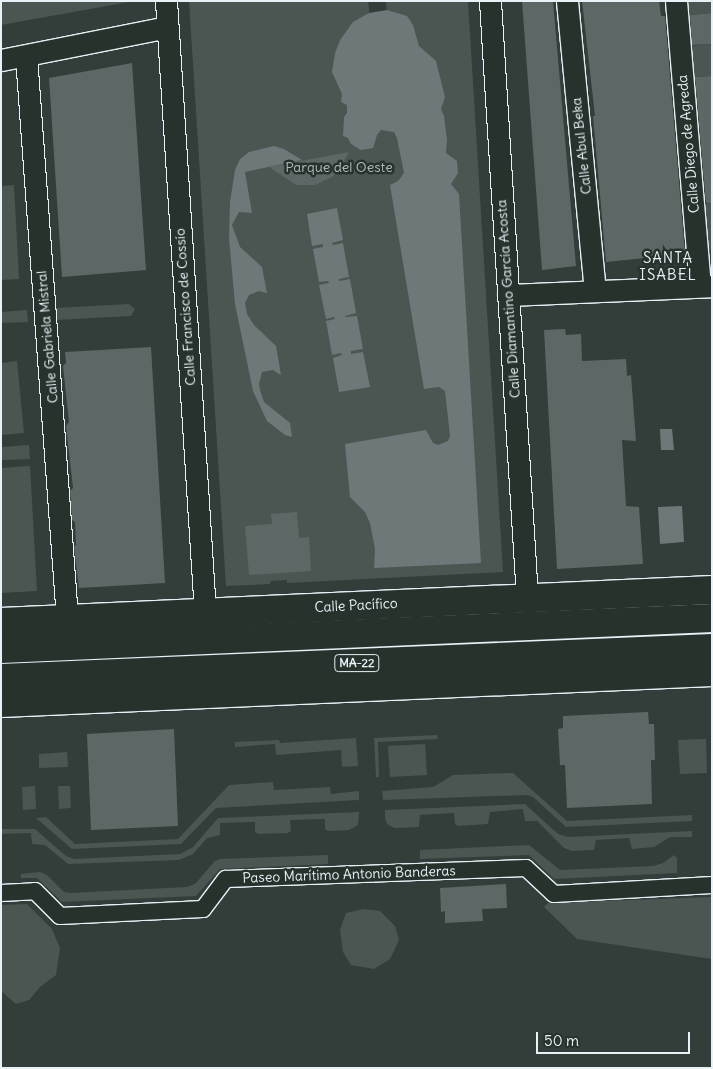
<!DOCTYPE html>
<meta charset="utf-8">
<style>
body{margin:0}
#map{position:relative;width:713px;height:1069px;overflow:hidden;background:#323e39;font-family:Delius,sans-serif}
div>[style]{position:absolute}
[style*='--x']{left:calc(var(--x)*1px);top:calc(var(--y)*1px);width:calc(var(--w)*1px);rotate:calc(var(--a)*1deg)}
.green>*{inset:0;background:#495651}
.water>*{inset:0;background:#6d7978}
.pier>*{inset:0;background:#323e39}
.building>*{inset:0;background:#5c6865}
.roads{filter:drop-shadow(1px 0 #e8f1f8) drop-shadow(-1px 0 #e8f1f8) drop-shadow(0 1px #e8f1f8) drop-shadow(0 -1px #e8f1f8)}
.pedestrian>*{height:16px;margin:-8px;padding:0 8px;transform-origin:8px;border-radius:8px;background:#26332d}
.minor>*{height:21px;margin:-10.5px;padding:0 10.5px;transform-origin:10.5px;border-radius:10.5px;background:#26332d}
.primary>*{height:28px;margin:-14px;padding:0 14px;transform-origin:14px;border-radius:14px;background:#26332d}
span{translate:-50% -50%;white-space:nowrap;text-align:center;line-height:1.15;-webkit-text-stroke:5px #26332d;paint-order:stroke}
.shield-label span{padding:1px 4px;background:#26332d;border:1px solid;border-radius:4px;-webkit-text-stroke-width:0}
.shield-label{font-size:12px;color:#e8f1f8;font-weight:700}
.street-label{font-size:14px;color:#e8f1f8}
.park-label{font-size:14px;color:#b0bbbe}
.neighbourhood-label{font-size:15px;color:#e8f1f8;letter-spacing:1px}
.frame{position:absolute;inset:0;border:2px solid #e8f1f8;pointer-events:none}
.scale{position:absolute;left:536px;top:1032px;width:154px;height:22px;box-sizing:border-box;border:2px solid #e8f1f8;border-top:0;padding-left:6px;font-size:15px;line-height:18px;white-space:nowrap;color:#e8f1f8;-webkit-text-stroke:4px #26332d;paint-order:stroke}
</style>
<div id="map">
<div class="green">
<i style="clip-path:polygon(1px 1px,129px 1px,129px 2px,1px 25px)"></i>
<i style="clip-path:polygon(189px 1px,468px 1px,503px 572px,287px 583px,287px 580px,271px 581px,270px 584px,226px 586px)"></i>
<i style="clip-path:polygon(684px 1px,712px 1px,712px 13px,685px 15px)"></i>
<i style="clip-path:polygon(712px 44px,712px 76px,691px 77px,688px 46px)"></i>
<i style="clip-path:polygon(14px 185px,19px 279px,1px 280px,1px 186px)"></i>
<i style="clip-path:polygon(712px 203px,712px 251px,705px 252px,702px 204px)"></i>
<i style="clip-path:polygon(129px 304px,135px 309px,131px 316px,56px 320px,56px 308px)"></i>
<i style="clip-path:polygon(27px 310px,28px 322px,1px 323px,1px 312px)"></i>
<i style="clip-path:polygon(17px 361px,24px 433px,1px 435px,1px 363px)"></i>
<i style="clip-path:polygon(29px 445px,30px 459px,1px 460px,1px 447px)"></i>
<i style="clip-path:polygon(30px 466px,37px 591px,1px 593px,1px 468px)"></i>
<i style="clip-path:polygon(437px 735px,438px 739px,378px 742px,379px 777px,376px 777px,374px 738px)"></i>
<i style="clip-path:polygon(356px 738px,358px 766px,342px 767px,341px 750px,276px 755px,275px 744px,235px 747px,235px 742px,279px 740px,280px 743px)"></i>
<i style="clip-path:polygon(706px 739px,707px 773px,680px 774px,678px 740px)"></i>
<i style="clip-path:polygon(425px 744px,427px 775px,390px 777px,388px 746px)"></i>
<i style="clip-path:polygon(67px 752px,68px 767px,39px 768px,39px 754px)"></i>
<i style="clip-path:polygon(513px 773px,567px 821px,692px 815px,692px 821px,566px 827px,533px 797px,527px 795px,383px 800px,382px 791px,433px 787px,453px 775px)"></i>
<i style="clip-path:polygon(273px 782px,274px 790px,330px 787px,331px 794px,359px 791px,359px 800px,216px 808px,181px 844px,72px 849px,36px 818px,46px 817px,75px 844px,178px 839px,229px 785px)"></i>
<i style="clip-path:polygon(35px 786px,36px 809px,23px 810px,22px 787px)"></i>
<i style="clip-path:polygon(58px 786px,70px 786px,71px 808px,59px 809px)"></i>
<i style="clip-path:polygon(525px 804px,558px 834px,568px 837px,692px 831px,692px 837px,670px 837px,654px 847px,632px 849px,629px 838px,596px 840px,594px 850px,572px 851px,564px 848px,537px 821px,525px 821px,523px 809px,490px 812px,488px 824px,458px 826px,455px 824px,454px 813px,420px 815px,419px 827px,395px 828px,388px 825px,385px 819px,385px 810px)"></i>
<i style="clip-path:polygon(359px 812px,358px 825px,349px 830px,328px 831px,325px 829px,325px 819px,290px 820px,291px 831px,288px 833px,258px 834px,255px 832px,255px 822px,220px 823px,220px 835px,207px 838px,193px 854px,179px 860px,68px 864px,45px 845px,32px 844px,31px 833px,1px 834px,1px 829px,35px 829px,66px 856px,74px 859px,180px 854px,193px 847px,218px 818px)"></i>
<i style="clip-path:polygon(529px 845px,560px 870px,653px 866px,663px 863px,674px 855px,677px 858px,677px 873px,554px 879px,529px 855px,420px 859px,420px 850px)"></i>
<i style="clip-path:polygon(328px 855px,328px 864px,220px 869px,196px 896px,62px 902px,37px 878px,21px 878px,21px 874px,40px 872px,47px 875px,64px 892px,71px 893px,187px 887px,195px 884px,215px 861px,220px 859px)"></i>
<i style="clip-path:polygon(712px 897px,712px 959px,577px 939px,544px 907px,548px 903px)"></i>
<i style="clip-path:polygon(27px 904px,52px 929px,60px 948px,56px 975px,40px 987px,29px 1000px,16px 1004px,1px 991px,1px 905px)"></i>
<i style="clip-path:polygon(364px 909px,380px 911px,395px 926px,399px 940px,390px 959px,374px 969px,351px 965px,343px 952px,340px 930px,346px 913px)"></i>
</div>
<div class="water">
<i style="clip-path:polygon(368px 1px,386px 1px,387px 10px,407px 16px,413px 25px,419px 46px,436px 61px,445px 97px,441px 109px,444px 116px,447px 140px,446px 153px,457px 161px,458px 173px,451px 184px,459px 194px,481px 563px,374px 568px,375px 549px,370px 523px,365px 512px,350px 497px,345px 444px,426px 430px,433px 443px,438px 445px,448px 441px,450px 436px,445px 391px,439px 387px,424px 389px,390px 185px,398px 181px,404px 173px,397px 138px,394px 132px,381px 130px,377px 135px,373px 148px,361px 150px,351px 144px,348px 138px,343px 136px,344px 117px,347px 113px,347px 105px,341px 102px,342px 94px,332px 72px,335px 53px,340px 40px,353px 22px,369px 13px)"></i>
<i style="clip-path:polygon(274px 146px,284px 149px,302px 160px,245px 172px,252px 213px,239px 212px,232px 225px,240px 247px,262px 267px,267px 293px,259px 291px,249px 295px,245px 303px,247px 314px,254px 325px,276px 346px,281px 375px,273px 370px,262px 372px,259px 384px,260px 390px,264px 402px,290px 423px,292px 437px,285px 435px,267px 421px,253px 391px,235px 304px,229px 238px,230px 202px,235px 170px,240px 159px,249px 152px)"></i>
<i style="clip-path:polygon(337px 208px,343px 240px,332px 243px,333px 245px,343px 243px,349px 277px,339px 279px,339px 281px,350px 279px,356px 313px,345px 316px,346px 317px,357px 316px,363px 349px,351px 351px,351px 354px,363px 352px,370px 387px,339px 392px,333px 358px,342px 355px,341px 353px,332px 355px,326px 321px,335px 319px,334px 317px,326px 319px,319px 285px,329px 283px,328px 281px,319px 282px,313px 249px,323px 247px,323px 244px,312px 246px,307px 214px)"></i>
<i style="clip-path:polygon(660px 429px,672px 429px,674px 450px,661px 450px)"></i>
<i style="clip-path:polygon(682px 506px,684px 542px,660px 544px,658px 507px)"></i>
</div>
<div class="pier">
<i style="clip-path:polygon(368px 1px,386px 1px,387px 10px,369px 13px)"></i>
</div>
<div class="building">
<i style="clip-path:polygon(522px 1px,553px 1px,576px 266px,542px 270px)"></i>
<i style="clip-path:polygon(582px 1px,659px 1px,661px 16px,665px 16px,685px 254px,606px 262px,593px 116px,595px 116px)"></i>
<i style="clip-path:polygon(712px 13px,712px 44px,692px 45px,690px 15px)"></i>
<i style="clip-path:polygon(132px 63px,146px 270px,62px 277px,49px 78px)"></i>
<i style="clip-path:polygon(712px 76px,712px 203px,706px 203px,695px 77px)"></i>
<i style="clip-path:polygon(349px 152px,339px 171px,332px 177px,315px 185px,296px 185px,269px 167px)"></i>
<i style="clip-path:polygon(565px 329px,566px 335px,581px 334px,582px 361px,626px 359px,627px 376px,631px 375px,636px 441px,622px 440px,626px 506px,639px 507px,643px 564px,557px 569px,544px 330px)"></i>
<i style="clip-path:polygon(151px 347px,165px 583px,79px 588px,74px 547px,76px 545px,75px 522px,72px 520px,70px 491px,73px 488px,66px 426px,69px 422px,63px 366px,66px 363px,65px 352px)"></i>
<i style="clip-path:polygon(297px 512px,299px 538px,309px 537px,311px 571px,249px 575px,245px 526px,272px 524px,271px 514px)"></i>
<i style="clip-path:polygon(648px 712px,649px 724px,654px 724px,655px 760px,651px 760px,652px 804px,567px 808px,565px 765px,560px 765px,558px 729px,563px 728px,563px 716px)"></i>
<i style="clip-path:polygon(174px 729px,178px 826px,91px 830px,87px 734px)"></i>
<i style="clip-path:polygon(506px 884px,507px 908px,482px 909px,483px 921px,445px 923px,445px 911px,441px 912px,440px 888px)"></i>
</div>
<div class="roads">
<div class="pedestrian">
<i style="--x:1;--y:893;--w:34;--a:-3"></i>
<i style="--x:35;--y:891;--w:35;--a:45"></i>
<i style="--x:60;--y:916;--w:143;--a:-2.8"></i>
<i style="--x:203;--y:909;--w:38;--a:-53"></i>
<i style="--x:226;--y:879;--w:300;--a:-2.1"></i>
<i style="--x:526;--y:868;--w:38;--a:43"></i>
<i style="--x:554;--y:894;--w:158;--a:-3.3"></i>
</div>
<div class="minor">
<i style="--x:166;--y:1;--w:612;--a:86.35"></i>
<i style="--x:490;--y:1;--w:597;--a:86.45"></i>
<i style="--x:567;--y:1;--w:291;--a:84.5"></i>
<i style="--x:676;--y:1;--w:286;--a:85.2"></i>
<i style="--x:26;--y:56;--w:564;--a:85.83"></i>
<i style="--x:1;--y:60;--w:169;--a:-11.2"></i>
<i style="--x:508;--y:295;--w:204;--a:-2.5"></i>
</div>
<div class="primary">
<i style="--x:1;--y:622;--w:712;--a:-2.58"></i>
<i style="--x:1;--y:649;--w:712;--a:-2.5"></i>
<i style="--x:1;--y:678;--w:712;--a:-2.42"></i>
<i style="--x:1;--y:703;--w:712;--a:-2.5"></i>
</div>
</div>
<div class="shield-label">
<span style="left:357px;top:663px">MA-22</span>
</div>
<div class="street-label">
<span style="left:688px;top:144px;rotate:-95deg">Calle Diego de Agreda</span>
<span style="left:581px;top:146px;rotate:-96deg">Calle Abul Beka</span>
<span style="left:508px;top:299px;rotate:-94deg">Calle Diamantino García Acosta</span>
<span style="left:185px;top:307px;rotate:-94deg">Calle Francisco de Cossío</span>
<span style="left:47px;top:337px;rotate:-95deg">Calle Gabriela Mistral</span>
<span style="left:356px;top:605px;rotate:-3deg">Calle Pacífico</span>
<span style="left:349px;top:874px;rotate:-2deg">Paseo Marítimo Antonio Banderas</span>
</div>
<div class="park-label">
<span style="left:339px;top:167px">Parque del Oeste</span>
</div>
<div class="neighbourhood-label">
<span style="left:668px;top:266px">SANTA<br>ISABEL</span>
</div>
<div class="frame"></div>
<div class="scale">50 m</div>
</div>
